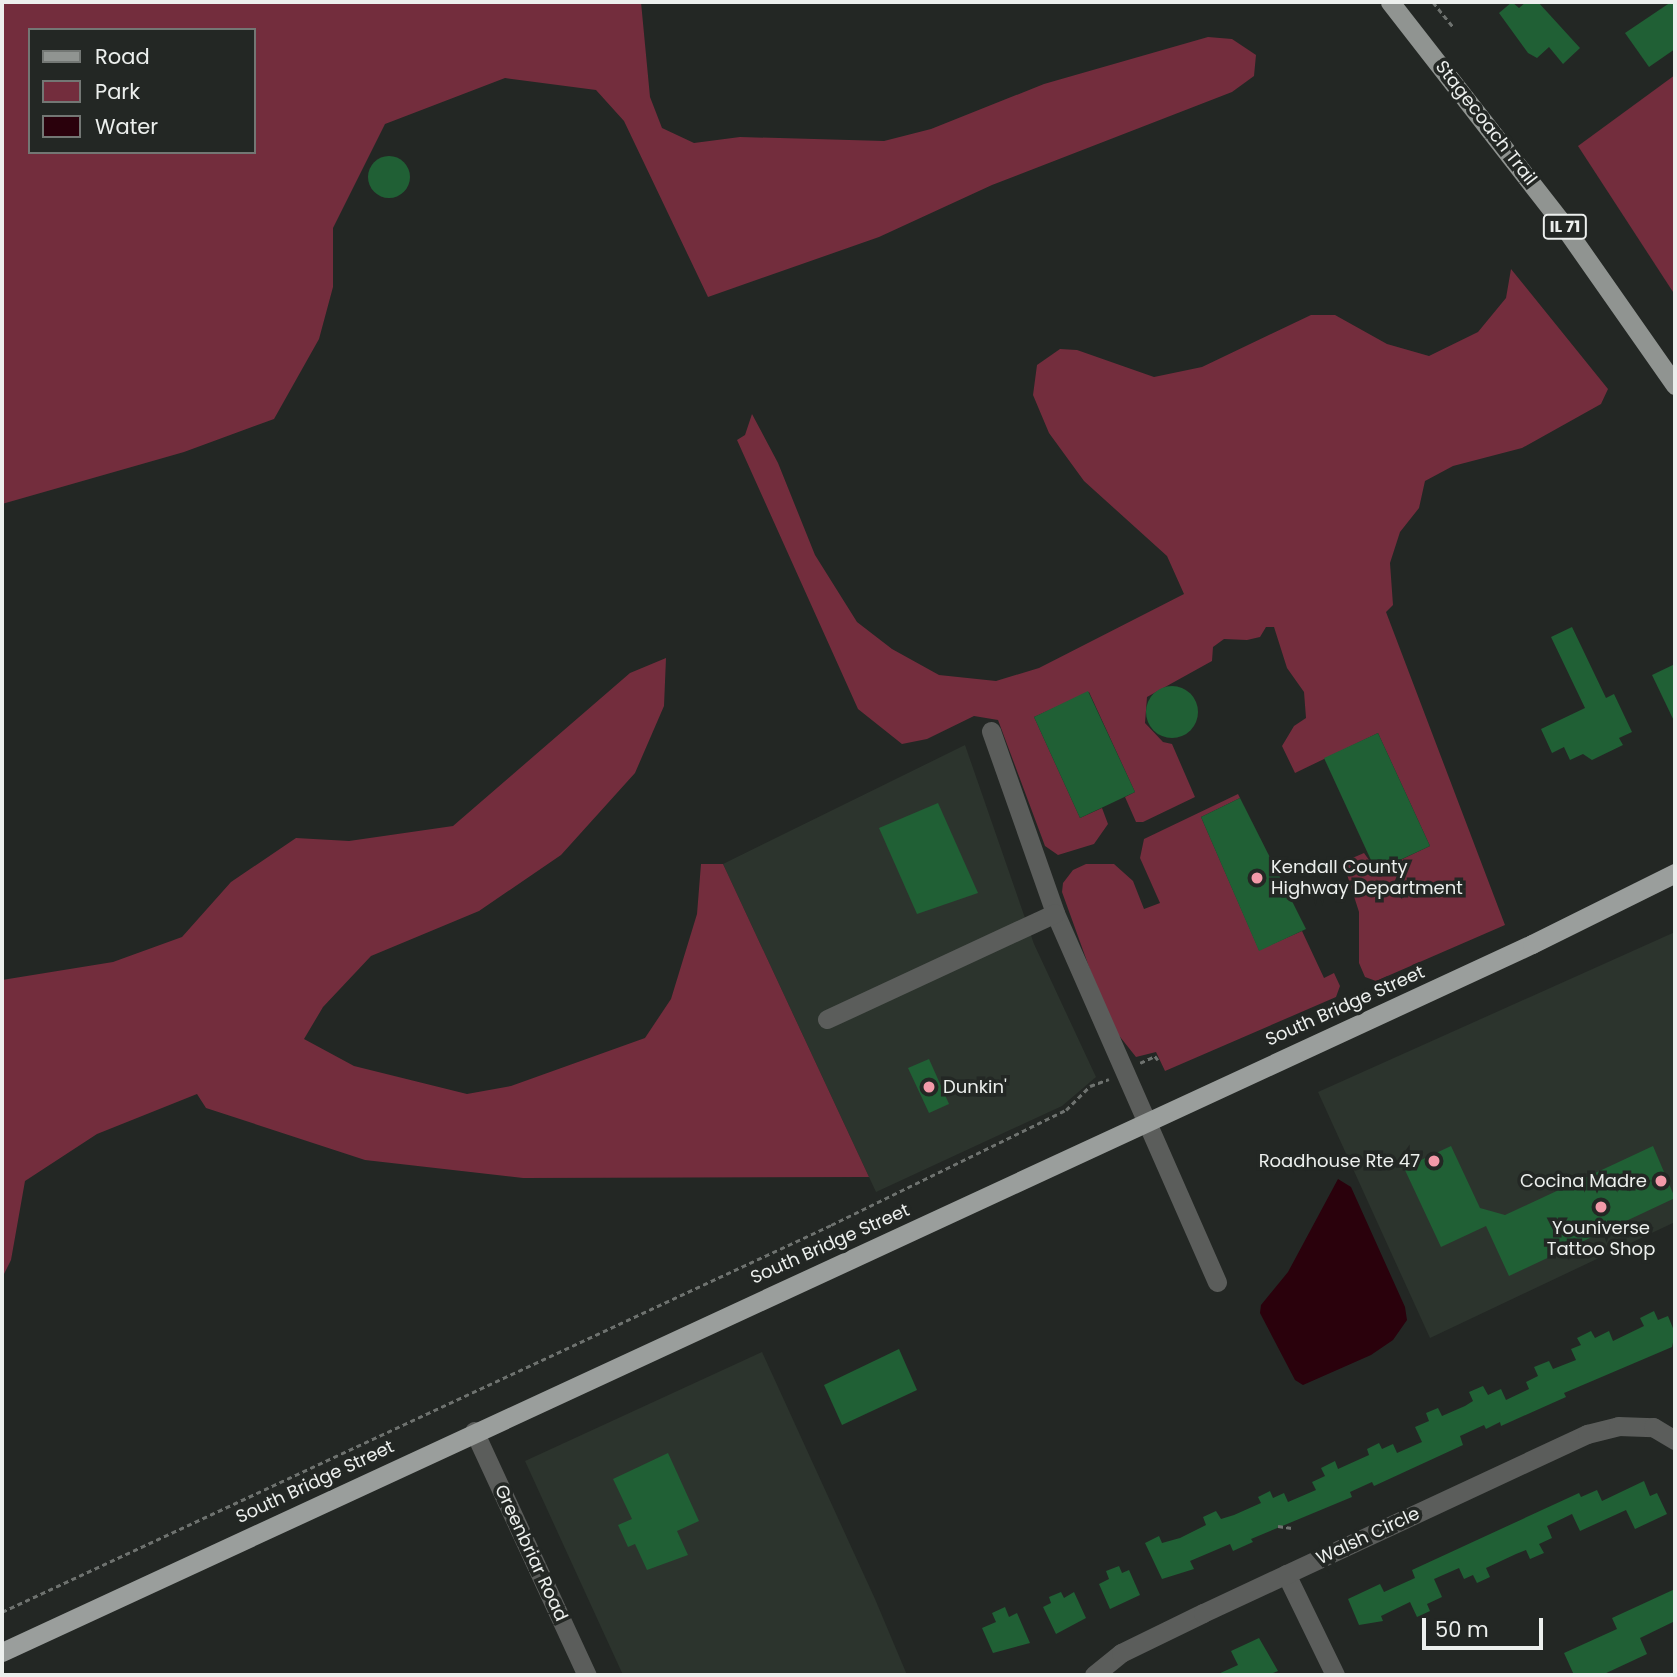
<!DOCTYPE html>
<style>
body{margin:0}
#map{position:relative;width:1677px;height:1677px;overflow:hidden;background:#232724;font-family:Poppins,sans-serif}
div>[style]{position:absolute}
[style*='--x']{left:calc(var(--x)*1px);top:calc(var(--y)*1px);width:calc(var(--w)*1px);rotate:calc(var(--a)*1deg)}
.built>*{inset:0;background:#2c342d}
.green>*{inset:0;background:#732d3d}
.water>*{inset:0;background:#2a010c}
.building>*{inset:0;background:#206035}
.round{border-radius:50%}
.path>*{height:2.5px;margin-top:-1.25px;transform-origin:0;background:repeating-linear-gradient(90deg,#6e726f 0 5px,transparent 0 8.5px)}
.minor>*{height:19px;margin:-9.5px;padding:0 9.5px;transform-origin:9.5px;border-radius:9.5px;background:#5b5d5b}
.primary>*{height:19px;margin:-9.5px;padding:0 9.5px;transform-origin:9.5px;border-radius:9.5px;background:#909491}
.trunk>*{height:19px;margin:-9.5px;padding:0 9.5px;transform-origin:9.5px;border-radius:9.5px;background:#9a9e9c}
.dots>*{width:19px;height:19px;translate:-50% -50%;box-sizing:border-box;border:4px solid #232724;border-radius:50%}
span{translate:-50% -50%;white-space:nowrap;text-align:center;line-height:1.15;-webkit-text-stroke:7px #232724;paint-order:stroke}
.shield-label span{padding:2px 5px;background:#232724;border:2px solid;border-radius:5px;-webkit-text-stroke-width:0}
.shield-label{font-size:16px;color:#ecefed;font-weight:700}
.street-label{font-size:18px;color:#ecefed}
.poi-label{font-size:18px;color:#ecefed}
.left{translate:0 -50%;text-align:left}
.right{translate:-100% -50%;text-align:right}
.frame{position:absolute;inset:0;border:4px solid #ecefed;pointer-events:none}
.legend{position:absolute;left:28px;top:28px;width:228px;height:126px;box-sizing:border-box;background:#232724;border:2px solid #737774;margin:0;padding:9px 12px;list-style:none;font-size:21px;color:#ecefed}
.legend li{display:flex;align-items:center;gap:14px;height:35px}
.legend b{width:35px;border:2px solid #737774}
.scale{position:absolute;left:1422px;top:1618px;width:121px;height:32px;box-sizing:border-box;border:4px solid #ecefed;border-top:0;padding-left:9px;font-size:21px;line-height:24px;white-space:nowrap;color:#ecefed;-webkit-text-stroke:5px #232724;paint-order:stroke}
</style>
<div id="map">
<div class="built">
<i style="clip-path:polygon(965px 745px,1034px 944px,1096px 1077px,1062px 1106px,876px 1192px,723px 864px)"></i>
<i style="clip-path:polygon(1675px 932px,1675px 1222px,1430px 1338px,1318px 1092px)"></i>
<i style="clip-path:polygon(762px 1352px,875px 1599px,907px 1675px,623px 1675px,525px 1461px)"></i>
</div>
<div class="green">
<i style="clip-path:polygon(evenodd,2px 2px,641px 2px,650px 97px,662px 128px,694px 143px,740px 137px,884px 141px,931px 129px,1044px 84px,1208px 37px,1232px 39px,1256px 55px,1254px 76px,1232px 92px,992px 185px,879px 237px,708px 297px,624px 121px,596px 90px,505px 78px,385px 124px,333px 228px,333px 287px,319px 339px,274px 419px,184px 452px,2px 504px,2px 2px,30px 30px,254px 30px,254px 152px,30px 152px,30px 30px)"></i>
<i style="clip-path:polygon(1675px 75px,1675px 295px,1578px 146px)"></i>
<i style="clip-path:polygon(1511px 269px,1608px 389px,1601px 404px,1522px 448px,1453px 466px,1425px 481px,1419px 508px,1400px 532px,1390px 563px,1393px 605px,1386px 612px,1505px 925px,1376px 981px,1365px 977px,1359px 963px,1359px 912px,1343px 862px,1364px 853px,1377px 871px,1430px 846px,1378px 733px,1295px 773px,1282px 746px,1294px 726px,1306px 718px,1304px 692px,1287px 668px,1274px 627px,1266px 627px,1260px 637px,1247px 640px,1224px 639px,1213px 647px,1212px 661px,1147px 697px,1145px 723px,1163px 742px,1172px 744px,1195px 797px,1143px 822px,1136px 822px,1125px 797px,1135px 792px,1089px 692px,1034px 717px,1080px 818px,1102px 808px,1108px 824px,1094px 844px,1058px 855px,1045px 846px,998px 720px,974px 716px,927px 739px,902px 744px,858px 709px,737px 440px,745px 435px,752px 414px,778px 463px,815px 555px,857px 622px,892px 649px,939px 675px,996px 681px,1039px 668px,1184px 594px,1167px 556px,1084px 481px,1049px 433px,1033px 395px,1037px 365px,1060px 349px,1077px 350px,1154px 377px,1202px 367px,1311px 315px,1335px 315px,1387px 344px,1429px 356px,1478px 332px,1506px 298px)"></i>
<i style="clip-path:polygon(666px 658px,664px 706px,635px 773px,561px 855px,479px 911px,371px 956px,323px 1007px,304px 1039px,354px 1066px,467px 1094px,511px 1086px,645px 1038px,671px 999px,697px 914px,701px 864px,723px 864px,869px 1177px,523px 1178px,365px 1160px,206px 1108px,197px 1094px,97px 1134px,25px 1181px,11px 1260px,2px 1278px,2px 980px,113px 962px,182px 937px,231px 882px,296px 838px,349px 841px,453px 826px,630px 673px)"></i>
<i style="clip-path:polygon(1238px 794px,1240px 798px,1201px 817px,1259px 950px,1302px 931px,1324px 978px,1334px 973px,1340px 986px,1336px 997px,1165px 1071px,1156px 1052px,1136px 1057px,1117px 1033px,1097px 989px,1062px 892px,1063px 883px,1073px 870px,1086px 864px,1114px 864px,1133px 881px,1144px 909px,1160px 903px,1140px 858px,1144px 839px)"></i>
</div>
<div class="water">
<i style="clip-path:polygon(1338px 1179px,1351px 1187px,1405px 1307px,1407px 1320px,1393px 1340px,1371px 1355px,1303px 1385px,1295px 1380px,1260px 1313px,1261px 1305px,1288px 1272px)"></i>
</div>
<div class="building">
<i style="clip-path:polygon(1512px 2px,1519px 8px,1526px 2px,1538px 2px,1580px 48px,1563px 64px,1549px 47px,1537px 58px,1528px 53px,1499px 13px)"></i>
<i style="clip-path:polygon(1671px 2px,1675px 2px,1675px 49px,1649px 67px,1625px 33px)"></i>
<i class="round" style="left:368px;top:156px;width:42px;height:42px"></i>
<i style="clip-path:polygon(1572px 627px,1606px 698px,1614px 694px,1632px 732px,1619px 738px,1623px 745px,1592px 760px,1583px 754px,1570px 760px,1564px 747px,1552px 753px,1541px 729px,1585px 708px,1551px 637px)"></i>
<i style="clip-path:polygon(1675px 664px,1675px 723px,1652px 675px)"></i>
<i class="round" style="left:1146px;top:686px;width:52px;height:52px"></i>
<i style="clip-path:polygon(1088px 691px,1135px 792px,1080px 818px,1034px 717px)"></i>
<i style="clip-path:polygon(1378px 733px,1430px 846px,1376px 871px,1324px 758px)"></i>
<i style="clip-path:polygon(1240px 798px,1306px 929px,1259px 951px,1201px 817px)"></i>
<i style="clip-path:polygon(938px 803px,978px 893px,917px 914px,879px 828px)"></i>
<i style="clip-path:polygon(929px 1059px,949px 1104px,929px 1113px,908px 1068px)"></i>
<i style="clip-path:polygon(1451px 1146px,1480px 1208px,1505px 1215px,1653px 1146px,1675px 1198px,1509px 1276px,1486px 1226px,1441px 1247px,1404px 1168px)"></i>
<i style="clip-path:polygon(1654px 1311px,1658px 1320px,1668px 1316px,1675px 1333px,1672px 1347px,1564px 1393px,1566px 1397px,1501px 1426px,1500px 1422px,1486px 1429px,1484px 1425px,1460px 1436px,1463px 1445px,1374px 1486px,1372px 1482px,1350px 1492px,1352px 1497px,1251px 1539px,1253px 1542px,1233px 1551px,1230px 1544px,1190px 1561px,1194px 1569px,1162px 1579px,1145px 1543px,1159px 1536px,1162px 1543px,1180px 1538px,1206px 1525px,1203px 1517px,1216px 1511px,1221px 1519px,1234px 1515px,1261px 1503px,1258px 1497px,1270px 1491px,1273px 1498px,1284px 1493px,1288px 1502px,1316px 1490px,1312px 1482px,1325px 1476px,1321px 1468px,1335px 1461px,1338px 1469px,1369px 1455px,1367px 1449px,1379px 1443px,1382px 1449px,1393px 1444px,1397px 1453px,1422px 1442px,1415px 1427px,1429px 1421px,1426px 1413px,1438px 1408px,1442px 1416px,1465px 1406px,1473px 1401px,1469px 1392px,1483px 1386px,1488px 1395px,1501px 1389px,1506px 1400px,1529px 1389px,1526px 1382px,1538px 1376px,1534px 1367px,1549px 1361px,1553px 1369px,1576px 1360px,1571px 1349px,1581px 1345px,1577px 1338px,1591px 1331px,1595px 1338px,1609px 1331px,1613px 1341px,1644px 1326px,1640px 1318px)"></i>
<i style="clip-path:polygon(899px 1349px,917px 1390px,842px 1425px,824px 1385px)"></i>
<i style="clip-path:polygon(668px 1453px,699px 1521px,677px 1531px,688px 1555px,647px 1570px,635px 1544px,628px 1547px,618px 1525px,632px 1519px,613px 1479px)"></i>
<i style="clip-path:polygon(1644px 1481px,1650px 1496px,1657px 1493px,1667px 1514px,1635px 1529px,1626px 1510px,1580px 1531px,1572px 1514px,1547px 1526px,1552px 1538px,1539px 1544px,1544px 1553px,1530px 1559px,1526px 1550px,1516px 1554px,1486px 1568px,1490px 1577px,1477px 1583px,1473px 1575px,1464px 1579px,1459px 1568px,1434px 1579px,1442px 1597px,1427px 1604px,1430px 1611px,1417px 1617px,1410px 1602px,1381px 1616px,1383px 1621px,1359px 1625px,1348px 1599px,1380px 1584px,1384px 1592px,1415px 1578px,1412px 1570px,1579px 1493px,1581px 1497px,1597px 1490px,1602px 1501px)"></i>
<i style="clip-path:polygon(1119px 1566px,1122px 1573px,1129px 1570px,1140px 1595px,1110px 1609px,1099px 1584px,1109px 1579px,1106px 1571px)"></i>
<i style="clip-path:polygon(1675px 1589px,1675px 1621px,1640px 1638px,1647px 1654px,1602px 1675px,1574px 1675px,1564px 1653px,1617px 1629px,1612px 1618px)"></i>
<i style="clip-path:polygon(1061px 1592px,1064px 1598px,1074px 1592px,1086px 1618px,1056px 1634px,1043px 1607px,1051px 1603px,1049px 1597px)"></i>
<i style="clip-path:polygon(1005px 1607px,1009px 1617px,1017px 1613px,1030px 1643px,993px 1653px,982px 1628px,996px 1622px,992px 1613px)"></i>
<i style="clip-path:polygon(1259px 1638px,1278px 1671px,1268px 1675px,1216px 1675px,1238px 1665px,1231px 1651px)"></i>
</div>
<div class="path">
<i style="--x:1433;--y:2;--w:33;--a:51"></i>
<i style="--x:1140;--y:1063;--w:17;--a:-25"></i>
<i style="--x:1155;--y:1056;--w:5;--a:53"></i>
<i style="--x:1278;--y:1526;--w:14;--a:8"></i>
<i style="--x:2;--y:1612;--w:915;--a:-25.02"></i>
<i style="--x:831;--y:1225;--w:262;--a:-26.1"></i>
<i style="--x:1066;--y:1110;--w:34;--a:-45"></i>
<i style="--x:1090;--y:1086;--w:20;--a:-20"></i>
</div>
<div class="minor">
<i style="--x:991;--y:731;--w:193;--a:70.6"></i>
<i style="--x:1055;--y:913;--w:403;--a:66.3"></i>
<i style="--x:827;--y:1019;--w:251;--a:-24.9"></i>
<i style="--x:474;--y:1431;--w:269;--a:65.2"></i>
<i style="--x:1286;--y:1574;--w:112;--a:64.1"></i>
<i style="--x:1094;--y:1675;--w:35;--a:-39"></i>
<i style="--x:1121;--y:1653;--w:91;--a:-26"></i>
<i style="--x:1203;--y:1613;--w:424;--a:-25"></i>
<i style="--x:1587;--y:1434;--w:32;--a:-14"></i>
<i style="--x:1618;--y:1426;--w:35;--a:2"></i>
<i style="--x:1653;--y:1427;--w:26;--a:31"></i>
</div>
<div class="primary">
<i style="--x:1390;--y:2;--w:274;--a:52.1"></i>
<i style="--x:1558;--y:218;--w:204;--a:55"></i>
</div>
<div class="trunk">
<i style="--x:2;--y:1652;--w:1686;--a:-24.83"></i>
<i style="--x:1532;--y:944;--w:160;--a:-26.4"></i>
</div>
<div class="dots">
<i style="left:1257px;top:878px;background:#f39aa9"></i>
<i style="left:929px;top:1087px;background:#f39aa9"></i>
<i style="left:1434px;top:1161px;background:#f39aa9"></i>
<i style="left:1661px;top:1181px;background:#f39aa9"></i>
<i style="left:1601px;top:1207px;background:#f39aa9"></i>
</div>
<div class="shield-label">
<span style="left:1565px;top:227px">IL 71</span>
</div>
<div class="street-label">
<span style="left:1486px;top:123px;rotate:52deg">Stagecoach Trail</span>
<span style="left:1345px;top:1006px;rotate:-24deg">South Bridge Street</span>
<span style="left:830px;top:1244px;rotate:-24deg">South Bridge Street</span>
<span style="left:315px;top:1482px;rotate:-25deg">South Bridge Street</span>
<span style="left:1368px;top:1536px;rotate:-25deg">Walsh Circle</span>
<span style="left:531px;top:1553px;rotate:65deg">Greenbriar Road</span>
</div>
<div class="poi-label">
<span class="left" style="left:1271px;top:878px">Kendall County<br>Highway Department</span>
<span class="left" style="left:943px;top:1087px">Dunkin'</span>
<span class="right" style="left:1420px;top:1161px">Roadhouse Rte 47</span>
<span class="right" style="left:1647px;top:1181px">Cocina Madre</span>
<span style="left:1601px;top:1239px">Youniverse<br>Tattoo Shop</span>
</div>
<div class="frame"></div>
<ul class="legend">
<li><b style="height:9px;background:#909491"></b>Road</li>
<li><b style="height:19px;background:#732d3d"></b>Park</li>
<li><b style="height:19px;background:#2a010c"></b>Water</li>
</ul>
<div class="scale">50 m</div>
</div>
